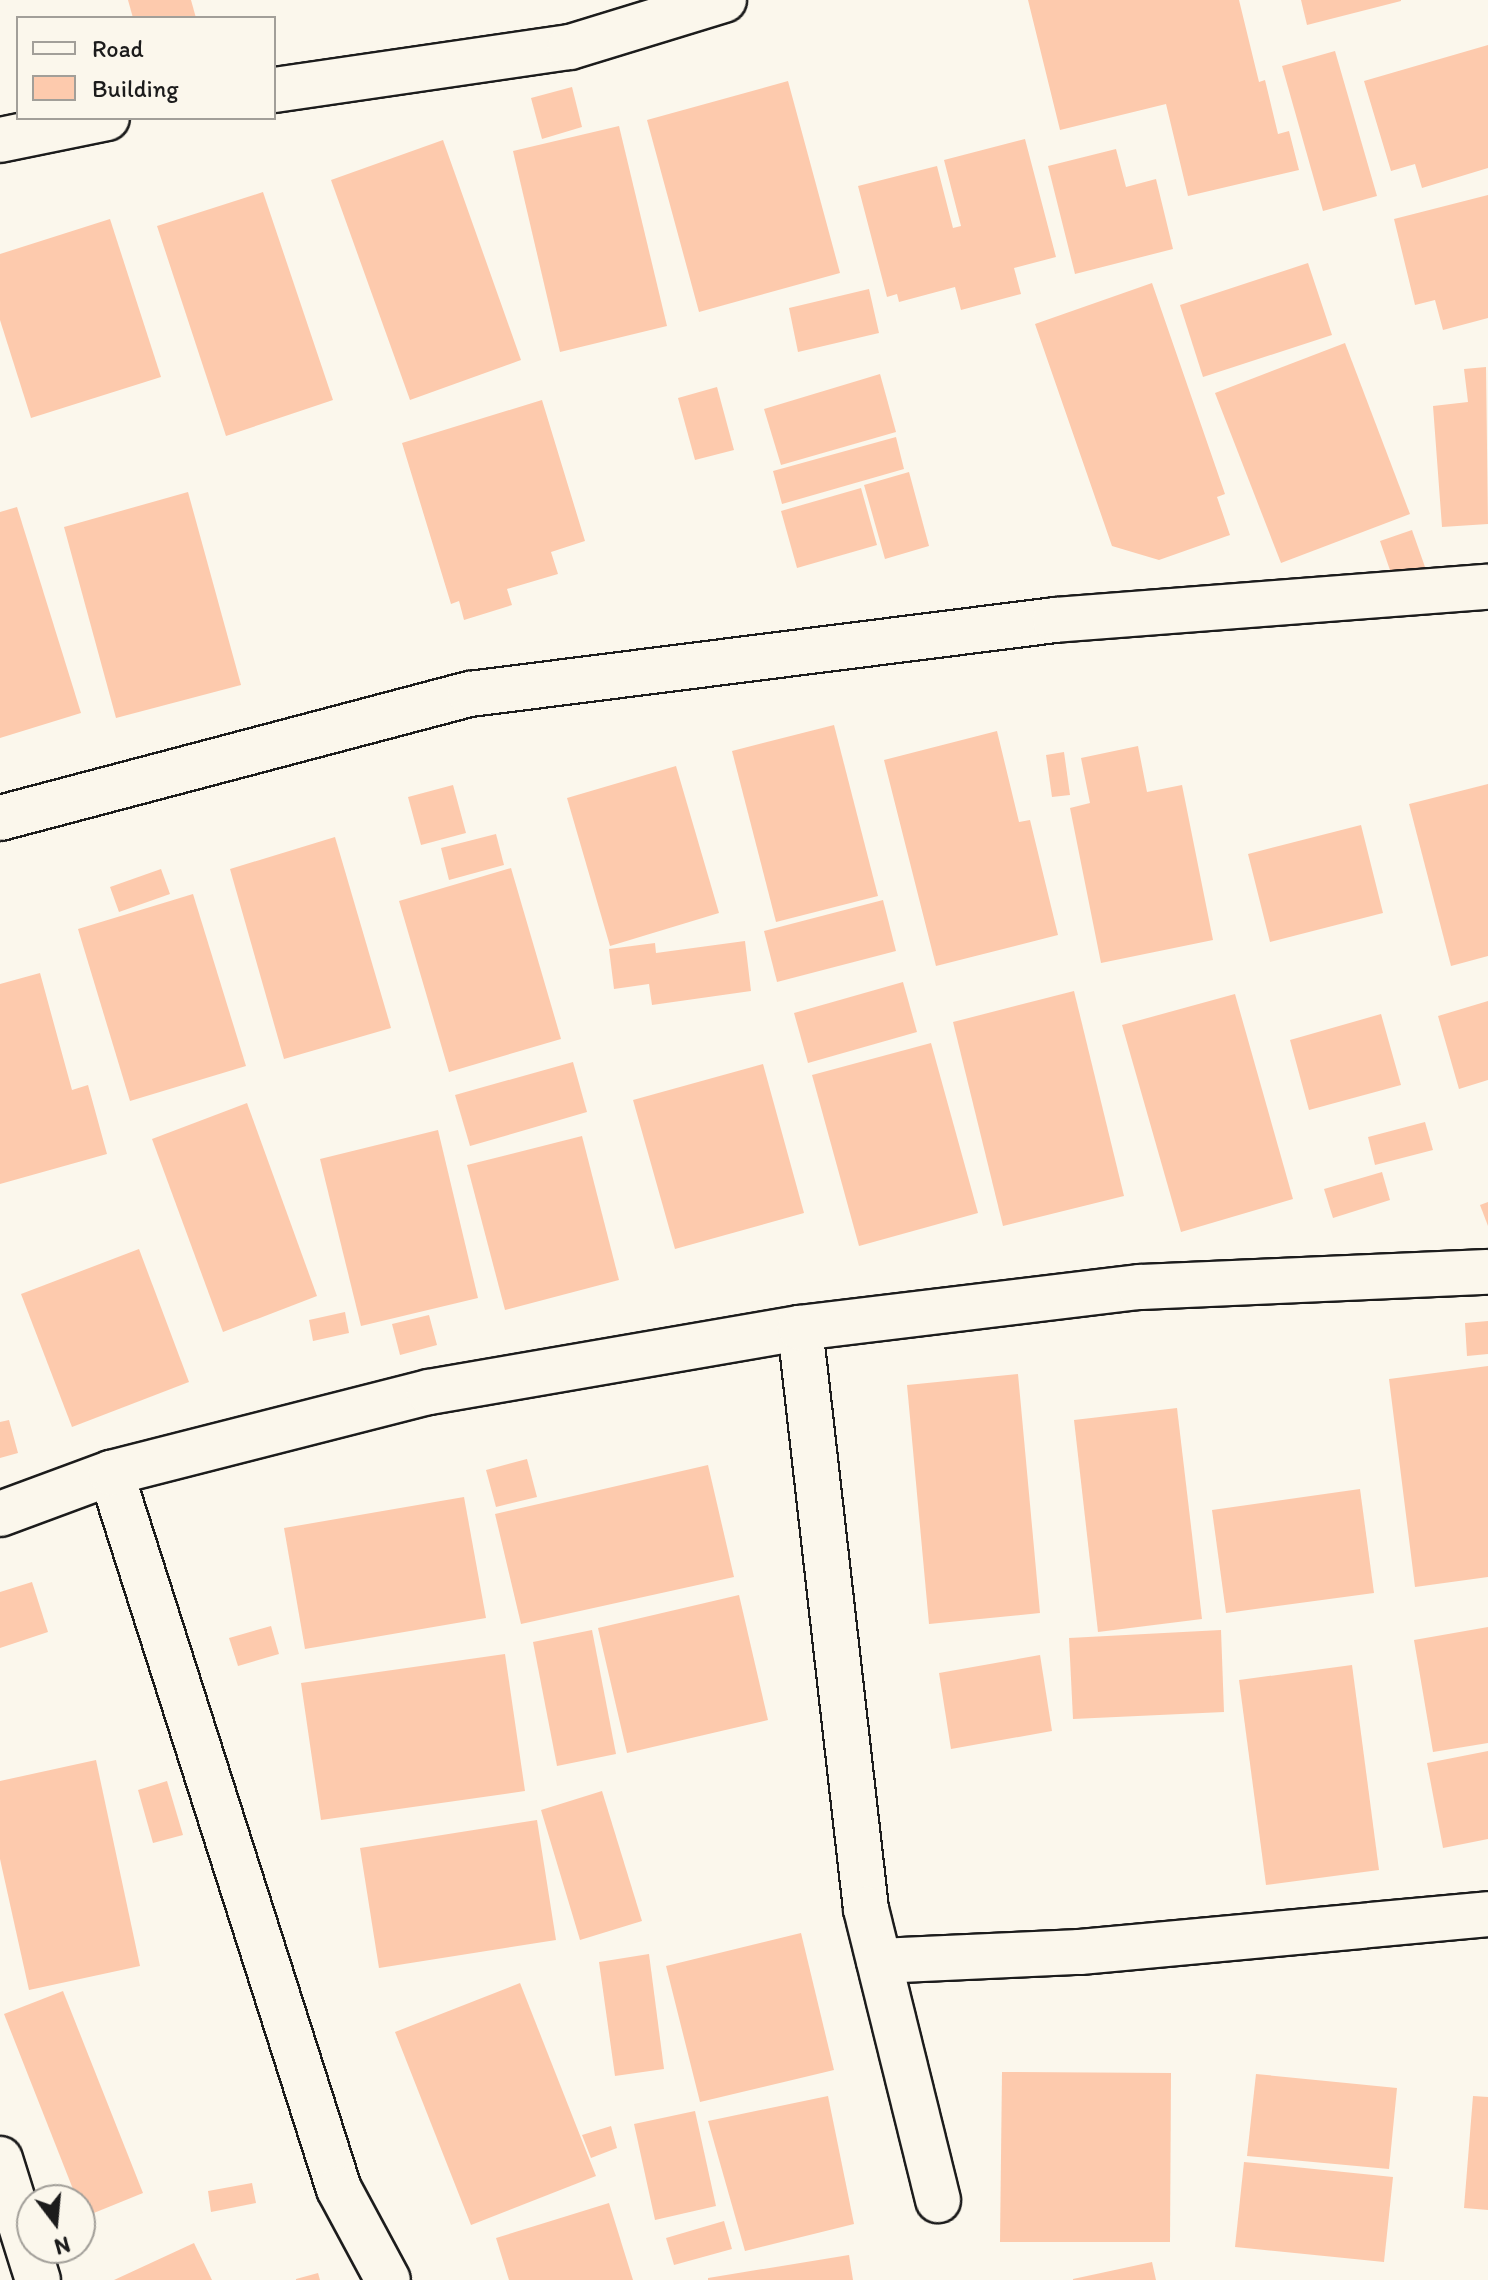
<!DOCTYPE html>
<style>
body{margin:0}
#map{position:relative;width:1488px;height:2280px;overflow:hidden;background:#fbf7ec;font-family:Itim,sans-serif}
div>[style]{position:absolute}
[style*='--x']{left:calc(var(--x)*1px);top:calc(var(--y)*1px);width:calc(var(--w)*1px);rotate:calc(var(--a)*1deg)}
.building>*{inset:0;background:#fdcaad}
.roads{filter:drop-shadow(2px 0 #1c1c1c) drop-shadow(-2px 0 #1c1c1c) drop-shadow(0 2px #1c1c1c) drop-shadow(0 -2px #1c1c1c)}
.minor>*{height:44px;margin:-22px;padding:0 22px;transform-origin:22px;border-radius:22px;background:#fbf7ec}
span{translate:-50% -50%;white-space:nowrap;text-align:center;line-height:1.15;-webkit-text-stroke:8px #fbf7ec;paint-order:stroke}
.legend{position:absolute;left:16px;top:16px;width:260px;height:104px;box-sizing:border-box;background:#fbf7ec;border:2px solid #a29f99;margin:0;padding:10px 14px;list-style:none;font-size:24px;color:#1c1c1c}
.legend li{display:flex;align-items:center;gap:16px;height:40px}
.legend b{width:40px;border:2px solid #a29f99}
.north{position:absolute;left:16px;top:2184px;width:80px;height:80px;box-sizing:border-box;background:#fbf7ec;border:2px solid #a29f99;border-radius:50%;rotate:164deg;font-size:22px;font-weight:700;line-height:32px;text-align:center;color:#1c1c1c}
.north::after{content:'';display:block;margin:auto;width:28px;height:36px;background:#1c1c1c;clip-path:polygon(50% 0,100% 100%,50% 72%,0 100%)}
</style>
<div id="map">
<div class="building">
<i style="clip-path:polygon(128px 0,191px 0,196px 18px,133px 18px)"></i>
<i style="clip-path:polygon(1028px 0,1239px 0,1259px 82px,1265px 80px,1278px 134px,1289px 131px,1299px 170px,1188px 196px,1166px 104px,1060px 130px)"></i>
<i style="clip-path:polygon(1301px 0,1401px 0,1401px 1px,1307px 25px)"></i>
<i style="clip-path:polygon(1488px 45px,1488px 168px,1422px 188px,1415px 164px,1391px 171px,1364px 81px)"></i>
<i style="clip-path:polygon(1335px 51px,1377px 196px,1323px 211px,1282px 66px)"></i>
<i style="clip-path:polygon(788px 81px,840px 273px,699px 312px,647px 120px)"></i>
<i style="clip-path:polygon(572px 87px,582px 127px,542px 139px,531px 98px)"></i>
<i style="clip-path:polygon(619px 126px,667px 326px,560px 352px,513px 151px)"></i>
<i style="clip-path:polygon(1025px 139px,1056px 257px,1014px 268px,1021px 294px,961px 310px,955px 287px,899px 302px,897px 294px,887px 297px,858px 186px,937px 166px,953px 228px,961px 226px,944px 160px)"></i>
<i style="clip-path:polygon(443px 140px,521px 360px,410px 400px,331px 180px)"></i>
<i style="clip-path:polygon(1116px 149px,1126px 187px,1156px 179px,1173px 249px,1075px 274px,1048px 166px)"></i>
<i style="clip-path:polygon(263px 192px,333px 400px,226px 436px,157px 226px)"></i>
<i style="clip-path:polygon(1488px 195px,1488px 318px,1443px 330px,1435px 300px,1415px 305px,1394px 219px)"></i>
<i style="clip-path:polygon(110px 219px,161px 377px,31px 418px,0 320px,0 254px)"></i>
<i style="clip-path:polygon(1308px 263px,1332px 335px,1203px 377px,1180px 305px)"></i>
<i style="clip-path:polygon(1152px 283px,1225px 494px,1217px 497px,1230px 535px,1159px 560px,1112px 546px,1035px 324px)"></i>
<i style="clip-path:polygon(869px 289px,879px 333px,798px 352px,789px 308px)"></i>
<i style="clip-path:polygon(1345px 343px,1410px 514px,1281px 563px,1215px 393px)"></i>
<i style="clip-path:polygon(1486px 367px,1488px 524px,1442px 527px,1433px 406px,1468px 402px,1464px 369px)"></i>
<i style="clip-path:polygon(880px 374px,896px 432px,781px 465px,764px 409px)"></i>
<i style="clip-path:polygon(717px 387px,734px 450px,695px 460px,678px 398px)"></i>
<i style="clip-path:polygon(542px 400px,585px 541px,551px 552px,558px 574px,507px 589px,512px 605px,464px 620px,459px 601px,451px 604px,402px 443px)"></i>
<i style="clip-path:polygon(896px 437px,904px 469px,782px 504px,773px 471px)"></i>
<i style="clip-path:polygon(909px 472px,929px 546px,885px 559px,864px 485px)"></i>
<i style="clip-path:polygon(861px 488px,877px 545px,797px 568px,781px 511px)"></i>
<i style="clip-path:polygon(188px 492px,241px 685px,116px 718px,64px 527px)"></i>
<i style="clip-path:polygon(17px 507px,81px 713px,0 738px,0 512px)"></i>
<i style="clip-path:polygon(1412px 530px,1425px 567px,1393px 579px,1380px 541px)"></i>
<i style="clip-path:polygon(834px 725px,878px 896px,776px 922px,732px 751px)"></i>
<i style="clip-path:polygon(997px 731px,1019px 822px,1030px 820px,1058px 935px,936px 966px,884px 760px)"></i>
<i style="clip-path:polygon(1138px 746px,1147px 792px,1182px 785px,1213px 940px,1101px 963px,1070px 808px,1090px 803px,1081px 758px)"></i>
<i style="clip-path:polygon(1064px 752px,1070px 795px,1052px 797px,1046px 755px)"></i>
<i style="clip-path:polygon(676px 766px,719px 913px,610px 946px,567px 798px)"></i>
<i style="clip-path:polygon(1488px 784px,1488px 956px,1451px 966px,1409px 804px)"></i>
<i style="clip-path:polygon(453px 785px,466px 833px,421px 845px,408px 797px)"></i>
<i style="clip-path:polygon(1361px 825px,1383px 913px,1270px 942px,1248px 854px)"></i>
<i style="clip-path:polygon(496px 834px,504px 865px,449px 880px,441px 848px)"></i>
<i style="clip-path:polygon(335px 837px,391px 1028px,284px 1059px,230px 869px)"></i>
<i style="clip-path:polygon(511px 868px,561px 1039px,449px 1072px,399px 901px)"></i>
<i style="clip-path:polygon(161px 869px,170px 894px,119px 912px,110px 887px)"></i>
<i style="clip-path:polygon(193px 894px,246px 1066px,130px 1101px,78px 929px)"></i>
<i style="clip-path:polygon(883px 900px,896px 951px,777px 982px,764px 931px)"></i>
<i style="clip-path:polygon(745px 941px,751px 991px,652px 1005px,649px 984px,614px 989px,609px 949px,655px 943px,656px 953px)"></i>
<i style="clip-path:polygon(40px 973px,72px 1090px,88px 1085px,107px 1154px,0 1184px,0 984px)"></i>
<i style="clip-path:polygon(903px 982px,917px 1032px,808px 1063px,794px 1013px)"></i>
<i style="clip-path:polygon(1074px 991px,1124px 1196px,1003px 1226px,953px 1022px)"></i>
<i style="clip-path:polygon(1235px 994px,1293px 1199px,1181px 1232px,1122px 1025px)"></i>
<i style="clip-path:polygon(1488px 1001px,1488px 1080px,1459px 1089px,1438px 1016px)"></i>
<i style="clip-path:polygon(1381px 1014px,1401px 1085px,1309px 1110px,1290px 1040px)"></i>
<i style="clip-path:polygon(931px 1043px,978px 1213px,859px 1246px,812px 1075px)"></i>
<i style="clip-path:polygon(573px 1062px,587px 1112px,470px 1146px,455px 1095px)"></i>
<i style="clip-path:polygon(763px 1064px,804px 1213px,675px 1249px,633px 1100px)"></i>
<i style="clip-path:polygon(247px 1103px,317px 1296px,223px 1332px,152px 1139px)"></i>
<i style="clip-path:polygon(1425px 1122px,1433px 1150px,1375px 1165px,1368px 1137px)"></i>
<i style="clip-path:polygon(438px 1130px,478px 1298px,361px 1326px,320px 1159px)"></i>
<i style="clip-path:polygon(582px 1136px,619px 1280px,505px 1310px,467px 1165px)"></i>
<i style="clip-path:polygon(1382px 1172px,1390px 1200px,1333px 1218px,1324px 1189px)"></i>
<i style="clip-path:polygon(1488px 1202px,1488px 1226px,1480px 1205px)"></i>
<i style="clip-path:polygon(139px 1249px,189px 1382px,72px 1427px,21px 1294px)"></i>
<i style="clip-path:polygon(345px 1312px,349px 1333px,313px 1341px,309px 1320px)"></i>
<i style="clip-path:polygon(429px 1315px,437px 1345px,400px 1355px,392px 1324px)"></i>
<i style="clip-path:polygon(1488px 1321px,1488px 1354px,1467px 1356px,1465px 1323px)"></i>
<i style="clip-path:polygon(1488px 1366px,1488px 1577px,1415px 1587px,1389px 1379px)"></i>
<i style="clip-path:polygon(1018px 1374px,1040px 1613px,929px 1624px,907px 1385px)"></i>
<i style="clip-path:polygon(1177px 1408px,1202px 1619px,1098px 1632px,1074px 1420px)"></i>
<i style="clip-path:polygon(9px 1420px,18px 1453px,0 1458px,0 1422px)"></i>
<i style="clip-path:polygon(527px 1459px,537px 1497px,496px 1507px,486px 1470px)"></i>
<i style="clip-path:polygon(708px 1465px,734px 1577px,521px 1624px,495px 1514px)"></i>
<i style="clip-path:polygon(1360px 1489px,1374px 1593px,1226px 1613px,1212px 1510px)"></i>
<i style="clip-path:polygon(464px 1497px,486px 1618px,305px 1649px,284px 1528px)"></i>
<i style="clip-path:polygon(32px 1582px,48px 1632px,0 1648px,0 1592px)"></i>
<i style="clip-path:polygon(739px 1595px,768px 1720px,627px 1753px,598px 1628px)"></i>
<i style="clip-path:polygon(271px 1626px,279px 1654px,238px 1666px,229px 1638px)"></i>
<i style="clip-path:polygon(1488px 1627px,1488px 1743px,1433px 1752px,1414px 1640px)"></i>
<i style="clip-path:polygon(592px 1630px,616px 1754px,557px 1766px,533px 1642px)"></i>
<i style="clip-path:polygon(1221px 1630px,1224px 1712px,1073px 1719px,1069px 1638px)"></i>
<i style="clip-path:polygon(505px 1654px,525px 1791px,321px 1820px,301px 1683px)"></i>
<i style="clip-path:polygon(1040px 1655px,1052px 1731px,951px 1749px,939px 1673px)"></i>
<i style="clip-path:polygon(1352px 1665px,1379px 1870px,1266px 1885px,1239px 1680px)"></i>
<i style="clip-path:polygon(1488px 1751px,1488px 1839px,1443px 1848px,1427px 1763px)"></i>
<i style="clip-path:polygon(96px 1760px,140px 1966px,29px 1990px,0 1859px,0 1781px)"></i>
<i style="clip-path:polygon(167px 1781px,183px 1835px,153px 1843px,138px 1790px)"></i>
<i style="clip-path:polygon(602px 1791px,642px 1921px,580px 1940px,541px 1810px)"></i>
<i style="clip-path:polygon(537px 1820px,556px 1940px,379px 1968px,360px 1848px)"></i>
<i style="clip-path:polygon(801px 1933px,834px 2070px,700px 2102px,666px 1966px)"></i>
<i style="clip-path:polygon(649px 1954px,664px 2069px,615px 2076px,599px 1962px)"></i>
<i style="clip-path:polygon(520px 1983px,596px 2176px,471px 2225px,395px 2032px)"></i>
<i style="clip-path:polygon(63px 1991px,143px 2193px,84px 2217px,4px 2014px)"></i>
<i style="clip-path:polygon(1002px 2072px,1171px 2073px,1170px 2242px,1000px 2242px)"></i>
<i style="clip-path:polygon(1256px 2074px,1397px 2088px,1389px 2169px,1247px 2156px)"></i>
<i style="clip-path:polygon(828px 2096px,854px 2224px,745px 2251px,708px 2121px)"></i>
<i style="clip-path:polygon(1473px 2096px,1488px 2097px,1488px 2210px,1464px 2208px)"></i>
<i style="clip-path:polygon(695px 2111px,716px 2206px,655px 2220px,634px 2124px)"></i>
<i style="clip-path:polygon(611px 2126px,617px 2148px,591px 2158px,582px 2135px)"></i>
<i style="clip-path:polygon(1244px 2162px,1393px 2177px,1384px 2262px,1235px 2247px)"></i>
<i style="clip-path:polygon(252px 2183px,256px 2203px,211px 2212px,208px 2191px)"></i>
<i style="clip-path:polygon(609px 2203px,633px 2280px,509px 2280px,496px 2238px)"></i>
<i style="clip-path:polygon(724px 2221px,732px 2249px,674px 2265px,666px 2238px)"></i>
<i style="clip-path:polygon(194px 2243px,212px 2280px,114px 2280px)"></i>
<i style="clip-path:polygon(849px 2255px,853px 2280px,708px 2280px,708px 2278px)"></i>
<i style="clip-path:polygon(1152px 2262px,1156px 2280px,1073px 2280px,1073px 2279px)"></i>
<i style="clip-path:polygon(318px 2273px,320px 2280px,296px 2280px,296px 2279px)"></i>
</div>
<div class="roads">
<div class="minor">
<i style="--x:274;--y:90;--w:299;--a:-8.3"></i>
<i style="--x:570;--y:47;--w:161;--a:-17"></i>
<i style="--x:0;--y:140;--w:109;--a:-11.6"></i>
<i style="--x:0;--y:818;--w:486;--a:-14.8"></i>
<i style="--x:470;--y:694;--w:590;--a:-7.21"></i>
<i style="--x:1055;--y:620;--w:434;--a:-4.4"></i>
<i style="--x:800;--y:1328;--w:585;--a:83.52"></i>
<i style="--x:866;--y:1909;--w:300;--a:76.1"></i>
<i style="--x:111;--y:1473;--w:751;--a:72.34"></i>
<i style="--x:339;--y:2189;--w:103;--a:61.7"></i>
<i style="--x:0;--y:1514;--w:118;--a:-20.3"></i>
<i style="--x:111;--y:1473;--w:328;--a:-14.3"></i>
<i style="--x:429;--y:1392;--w:376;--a:-9.8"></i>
<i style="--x:800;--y:1328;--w:342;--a:-6.9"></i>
<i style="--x:1140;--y:1287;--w:348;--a:-2.5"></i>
<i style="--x:879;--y:1961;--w:201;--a:-2.6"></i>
<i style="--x:1080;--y:1952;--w:410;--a:-5.3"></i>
<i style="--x:0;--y:2159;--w:127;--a:72.6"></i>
</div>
</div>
<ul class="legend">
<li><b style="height:10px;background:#fbf7ec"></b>Road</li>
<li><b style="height:22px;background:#fdcaad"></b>Building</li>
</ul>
<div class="north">N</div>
</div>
